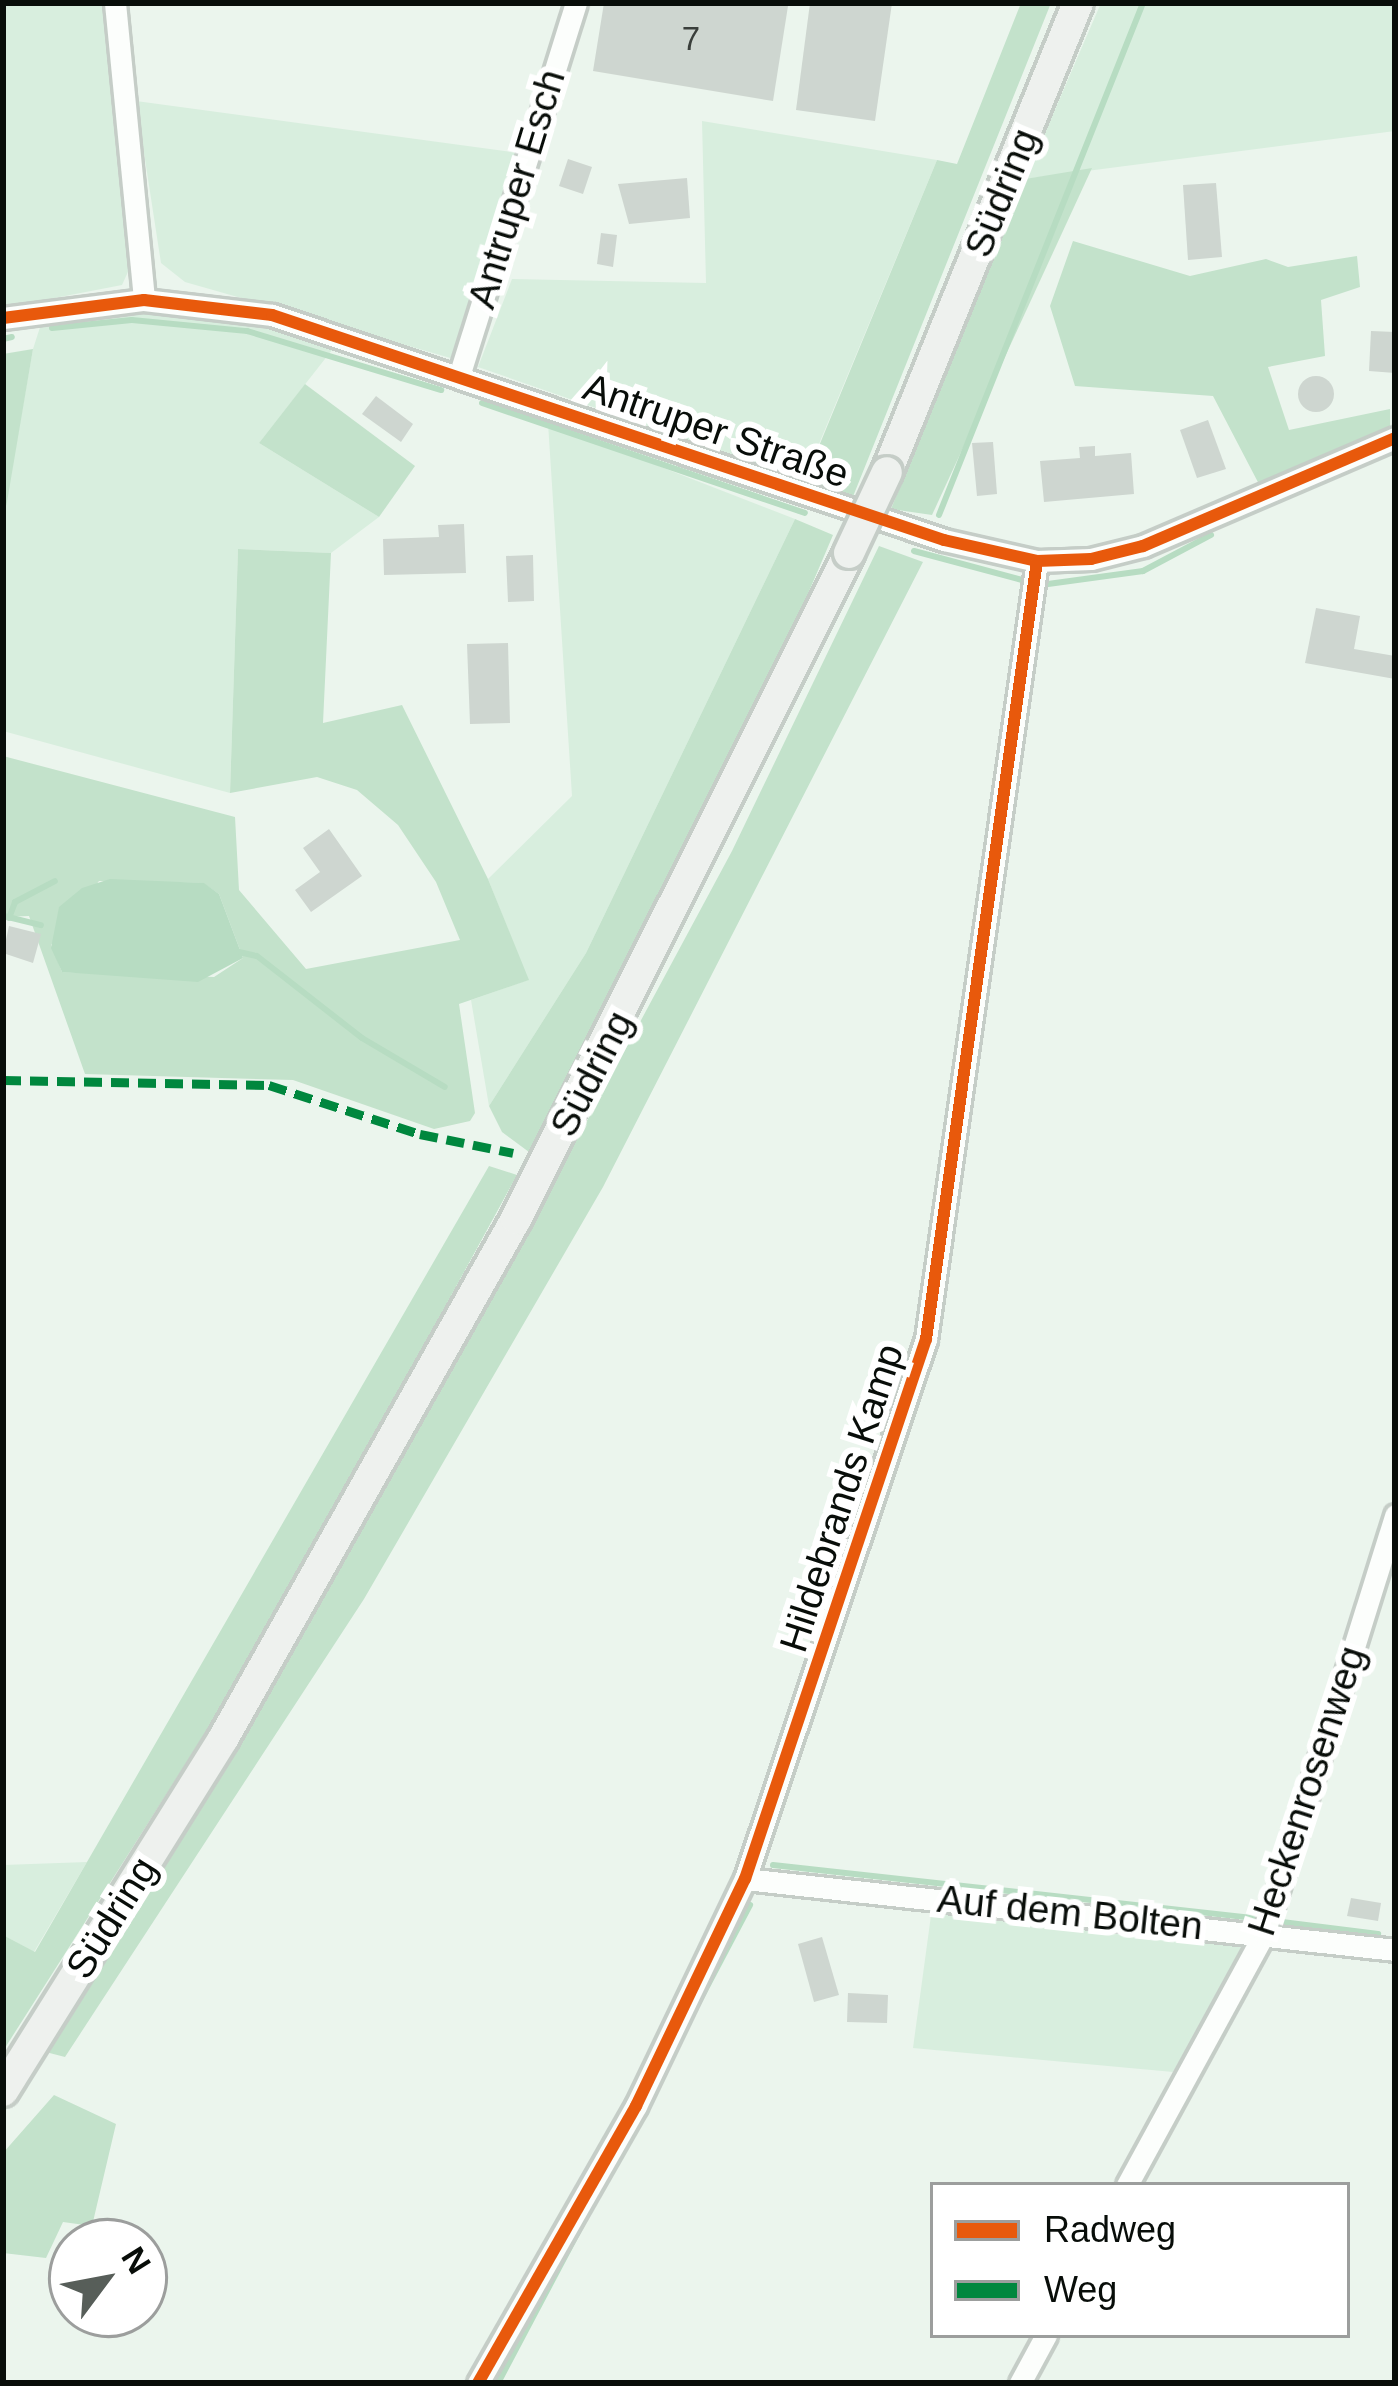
<!DOCTYPE html>
<meta charset="utf-8">
<style>
body{margin:0}
#map{position:relative;width:1398px;height:2386px;overflow:hidden;background:#ebf5ed;font-family:Arial,sans-serif}
div>[style]{position:absolute}
[style*='--x']{left:calc(var(--x)*1px);top:calc(var(--y)*1px);width:calc(var(--w)*1px);rotate:calc(var(--a)*1deg)}
.green>*{inset:0;background:#d8eede}
.forest>*{inset:0;background:#c3e2cb}
.water>*{inset:0;background:#b7dcc2}
.stream>*{height:6px;margin:-3px;padding:0 3px;transform-origin:3px;border-radius:3px;background:#b7dcc2}
.building>*{inset:0;background:#ced6d0}
.round{border-radius:50%}
.roads{filter:drop-shadow(3px 0 #c5cdc7) drop-shadow(-3px 0 #c5cdc7) drop-shadow(0 3px #c5cdc7) drop-shadow(0 -3px #c5cdc7)}
.street>*{height:21px;margin:-10.5px;padding:0 10.5px;transform-origin:10.5px;border-radius:10.5px;background:#fcfefc}
.secondary>*{height:30px;margin:-15px;padding:0 15px;transform-origin:15px;border-radius:15px;background:#eef1ee}
.bridges{filter:drop-shadow(3px 0 #c5cdc7) drop-shadow(-3px 0 #c5cdc7) drop-shadow(0 3px #c5cdc7) drop-shadow(0 -3px #c5cdc7)}
.secondary-bridge>*{height:30px;margin:-15px;padding:0 15px;transform-origin:15px;border-radius:15px;background:#eef1ee}
.quiet>*{height:9px;margin-top:-4.5px;transform-origin:0;background:repeating-linear-gradient(90deg,#00873e 0 18px,transparent 0 27px)}
.cycleway>*{height:12px;margin:-6px;padding:0 6px;transform-origin:6px;border-radius:6px;background:#e8590c}
span{translate:-50% -50%;white-space:nowrap;text-align:center;line-height:1.15;-webkit-text-stroke:12px #fff;paint-order:stroke}
.number-label{font-size:33px;color:#3a3f3b}
.number-label span{-webkit-text-stroke-width:0}
.street-label{font-size:39px;color:#080d09}
.frame{position:absolute;inset:0;border:6px solid #080d09;pointer-events:none}
.legend{position:absolute;left:930px;top:2182px;width:420px;height:156px;box-sizing:border-box;background:#fff;border:3px solid #9c9e9d;margin:0;padding:15px 21px;list-style:none;font-size:36px;color:#080d09}
.legend li{display:flex;align-items:center;gap:24px;height:60px}
.legend b{width:60px;border:3px solid #9c9e9d}
.north{position:absolute;left:48px;top:2218px;width:120px;height:120px;box-sizing:border-box;background:#fff;border:3px solid #9c9e9d;border-radius:50%;rotate:58deg;font-size:33px;font-weight:700;line-height:48px;text-align:center;color:#080d09}
.north::after{content:'';display:block;margin:auto;width:42px;height:54px;background:#575e59;clip-path:polygon(50% 0,100% 100%,50% 72%,0 100%)}
</style>
<div id="map">
<div class="green">
<i style="clip-path:polygon(3px 3px,108px 3px,132px 263px,122px 285px,3px 308px)"></i>
<i style="clip-path:polygon(1101px 3px,1395px 3px,1395px 131px,1025px 179px)"></i>
<i style="clip-path:polygon(136px 101px,520px 153px,454px 359px,185px 282px,161px 263px)"></i>
<i style="clip-path:polygon(702px 121px,937px 160px,804px 480px,478px 367px,512px 279px,706px 283px)"></i>
<i style="clip-path:polygon(141px 309px,264px 327px,332px 350px,259px 443px,379px 517px,331px 553px,238px 549px,230px 793px,3px 731px,3px 518px,33px 349px,42px 321px)"></i>
<i style="clip-path:polygon(548px 423px,795px 519px,586px 953px,489px 1106px,471px 1000px,528px 980px,488px 879px,572px 796px)"></i>
<i style="clip-path:polygon(87px 1862px,34px 1952px,3px 1935px,3px 1865px)"></i>
<i style="clip-path:polygon(932px 1908px,1249px 1941px,1173px 2072px,913px 2048px)"></i>
</div>
<div class="forest">
<i style="clip-path:polygon(1021px 3px,1051px 3px,852px 499px,805px 480px,937px 160px,957px 164px)"></i>
<i style="clip-path:polygon(1092px 168px,932px 515px,891px 509px,1025px 179px)"></i>
<i style="clip-path:polygon(1073px 241px,1190px 276px,1266px 259px,1288px 267px,1357px 256px,1360px 287px,1321px 300px,1325px 356px,1268px 367px,1289px 430px,1390px 409px,1390px 426px,1261px 488px,1213px 396px,1075px 386px,1050px 306px)"></i>
<i style="clip-path:polygon(33px 349px,7px 502px,3px 518px,3px 354px)"></i>
<i style="clip-path:polygon(305px 384px,415px 466px,379px 517px,259px 443px)"></i>
<i style="clip-path:polygon(795px 519px,833px 535px,736px 763px,529px 1152px,502px 1132px,489px 1106px,586px 953px)"></i>
<i style="clip-path:polygon(879px 546px,923px 562px,603px 1187px,364px 1599px,65px 2057px,38px 2050px,273px 1681px,561px 1169px,732px 851px)"></i>
<i style="clip-path:polygon(evenodd,238px 549px,331px 553px,323px 723px,402px 705px,488px 879px,529px 980px,459px 1004px,475px 1113px,470px 1121px,434px 1129px,293px 1080px,85px 1074px,29px 916px,3px 917px,3px 756px,235px 817px,239px 890px,306px 969px,460px 940px,436px 882px,398px 825px,357px 790px,317px 777px,230px 793px,238px 549px,99px 881px,203px 883px,219px 894px,243px 958px,214px 977px,62px 972px,51px 945px,99px 881px)"></i>
<i style="clip-path:polygon(489px 1166px,517px 1175px,255px 1655px,3px 2051px,3px 1935px,35px 1952px)"></i>
<i style="clip-path:polygon(54px 2095px,116px 2124px,92px 2226px,63px 2222px,46px 2258px,3px 2253px,3px 2153px)"></i>
</div>
<div class="water">
<i style="clip-path:polygon(110px 879px,204px 883px,219px 894px,243px 958px,198px 982px,62px 972px,51px 948px,59px 907px,82px 888px)"></i>
</div>
<div class="stream">
<i style="--x:52;--y:328;--w:80;--a:-5.7"></i>
<i style="--x:132;--y:320;--w:116;--a:5.5"></i>
<i style="--x:247;--y:331;--w:203;--a:16.9"></i>
<i style="--x:3;--y:339;--w:9;--a:-13"></i>
<i style="--x:482;--y:403;--w:341;--a:18.8"></i>
<i style="--x:939;--y:515;--w:551;--a:-68.28"></i>
<i style="--x:914;--y:551;--w:112;--a:15"></i>
<i style="--x:1048;--y:584;--w:96;--a:-7.8"></i>
<i style="--x:1143;--y:571;--w:77;--a:-27.9"></i>
<i style="--x:4;--y:916;--w:38;--a:14"></i>
<i style="--x:9;--y:918;--w:17;--a:-69"></i>
<i style="--x:15;--y:902;--w:45;--a:-27.7"></i>
<i style="--x:239;--y:952;--w:18;--a:13"></i>
<i style="--x:257;--y:956;--w:133;--a:38"></i>
<i style="--x:362;--y:1038;--w:96;--a:30.6"></i>
<i style="--x:773;--y:1865;--w:491;--a:6.3"></i>
<i style="--x:1274;--y:1921;--w:105;--a:7.1"></i>
<i style="--x:682;--y:2034;--w:146;--a:-62.2"></i>
<i style="--x:498;--y:2383;--w:207;--a:-62.1"></i>
</div>
<div class="building">
<i style="clip-path:polygon(604px 3px,788px 6px,773px 101px,593px 71px)"></i>
<i style="clip-path:polygon(810px 3px,892px 3px,875px 121px,796px 110px)"></i>
<i style="clip-path:polygon(568px 159px,592px 167px,583px 194px,559px 186px)"></i>
<i style="clip-path:polygon(687px 178px,690px 218px,629px 224px,618px 184px)"></i>
<i style="clip-path:polygon(1216px 183px,1222px 257px,1188px 260px,1183px 185px)"></i>
<i style="clip-path:polygon(601px 233px,617px 235px,613px 267px,597px 264px)"></i>
<i style="clip-path:polygon(1371px 331px,1395px 332px,1395px 373px,1369px 371px)"></i>
<i class="round" style="left:1298px;top:376px;width:36px;height:36px"></i>
<i style="clip-path:polygon(376px 396px,413px 424px,401px 442px,362px 414px)"></i>
<i style="clip-path:polygon(1208px 420px,1226px 469px,1197px 478px,1180px 430px)"></i>
<i style="clip-path:polygon(993px 442px,997px 494px,977px 496px,972px 443px)"></i>
<i style="clip-path:polygon(1095px 446px,1095px 456px,1131px 453px,1134px 494px,1044px 502px,1040px 461px,1080px 458px,1079px 447px)"></i>
<i style="clip-path:polygon(464px 524px,466px 573px,384px 575px,383px 539px,439px 537px,438px 525px)"></i>
<i style="clip-path:polygon(533px 555px,534px 601px,508px 602px,506px 556px)"></i>
<i style="clip-path:polygon(1316px 608px,1360px 616px,1354px 649px,1395px 656px,1395px 679px,1305px 663px)"></i>
<i style="clip-path:polygon(508px 643px,510px 723px,470px 724px,467px 644px)"></i>
<i style="clip-path:polygon(329px 829px,362px 876px,311px 912px,295px 890px,320px 872px,303px 848px)"></i>
<i style="clip-path:polygon(9px 926px,41px 934px,33px 963px,3px 953px)"></i>
<i style="clip-path:polygon(1351px 1898px,1381px 1903px,1378px 1921px,1347px 1916px)"></i>
<i style="clip-path:polygon(822px 1937px,839px 1995px,814px 2002px,798px 1944px)"></i>
<i style="clip-path:polygon(848px 1993px,888px 1995px,887px 2023px,847px 2022px)"></i>
</div>
<div class="roads">
<div class="street">
<i style="--x:115;--y:3;--w:298;--a:84.4"></i>
<i style="--x:3;--y:318;--w:142;--a:-7.3"></i>
<i style="--x:144;--y:300;--w:129;--a:6.7"></i>
<i style="--x:272;--y:315;--w:709;--a:18.51"></i>
<i style="--x:944;--y:540;--w:95;--a:12.7"></i>
<i style="--x:1037;--y:561;--w:54;--a:-2.1"></i>
<i style="--x:1091;--y:559;--w:54;--a:-14"></i>
<i style="--x:1143;--y:546;--w:274;--a:-23.2"></i>
<i style="--x:459;--y:376;--w:391;--a:-72.6"></i>
<i style="--x:745;--y:1879;--w:654;--a:6.23"></i>
<i style="--x:1127;--y:2185;--w:286;--a:-61.4"></i>
<i style="--x:1264;--y:1934;--w:439;--a:-72.6"></i>
<i style="--x:478;--y:2383;--w:319;--a:-60.3"></i>
<i style="--x:636;--y:2106;--w:252;--a:-64.4"></i>
<i style="--x:745;--y:1879;--w:570;--a:-71.47"></i>
<i style="--x:926;--y:1339;--w:786;--a:-81.88"></i>
<i style="--x:1020;--y:2383;--w:55;--a:-61.6"></i>
</div>
<div class="secondary">
<i style="--x:887;--y:472;--w:506;--a:-67.84"></i>
<i style="--x:3;--y:2091;--w:415;--a:-58"></i>
<i style="--x:223;--y:1739;--w:597;--a:-60.6"></i>
<i style="--x:516;--y:1219;--w:745;--a:-63.43"></i>
</div>
</div>
<div class="bridges">
<div class="secondary-bridge">
<i style="--x:849;--y:553;--w:89;--a:-64.9"></i>
</div>
</div>
<div class="quiet">
<i style="--x:3;--y:1080;--w:266;--a:1.1"></i>
<i style="--x:269;--y:1085;--w:159;--a:18"></i>
<i style="--x:420;--y:1134;--w:95;--a:11.5"></i>
</div>
<div class="cycleway">
<i style="--x:3;--y:318;--w:142;--a:-7.3"></i>
<i style="--x:144;--y:300;--w:129;--a:6.7"></i>
<i style="--x:272;--y:315;--w:709;--a:18.51"></i>
<i style="--x:944;--y:540;--w:95;--a:12.7"></i>
<i style="--x:1037;--y:561;--w:54;--a:-2.1"></i>
<i style="--x:1091;--y:559;--w:54;--a:-14"></i>
<i style="--x:1143;--y:546;--w:274;--a:-23.2"></i>
<i style="--x:478;--y:2383;--w:319;--a:-60.3"></i>
<i style="--x:636;--y:2106;--w:252;--a:-64.4"></i>
<i style="--x:745;--y:1879;--w:570;--a:-71.47"></i>
<i style="--x:926;--y:1339;--w:786;--a:-81.88"></i>
</div>
<div class="number-label">
<span style="left:691px;top:39px">7</span>
</div>
<div class="street-label">
<span style="left:517px;top:189px;rotate:-73deg">Antruper Esch</span>
<span style="left:1002px;top:193px;rotate:-68deg">Südring</span>
<span style="left:716px;top:431px;rotate:19deg">Antruper Straße</span>
<span style="left:592px;top:1074px;rotate:-63deg">Südring</span>
<span style="left:842px;top:1498px;rotate:-72deg">Hildebrands Kamp</span>
<span style="left:1307px;top:1791px;rotate:-72deg">Heckenrosenweg</span>
<span style="left:1070px;top:1913px;rotate:6deg">Auf dem Bolten</span>
<span style="left:112px;top:1918px;rotate:-58deg">Südring</span>
</div>
<div class="frame"></div>
<ul class="legend">
<li><b style="height:15px;background:#e8590c"></b>Radweg</li>
<li><b style="height:15px;background:#00873e"></b>Weg</li>
</ul>
<div class="north">N</div>
</div>
